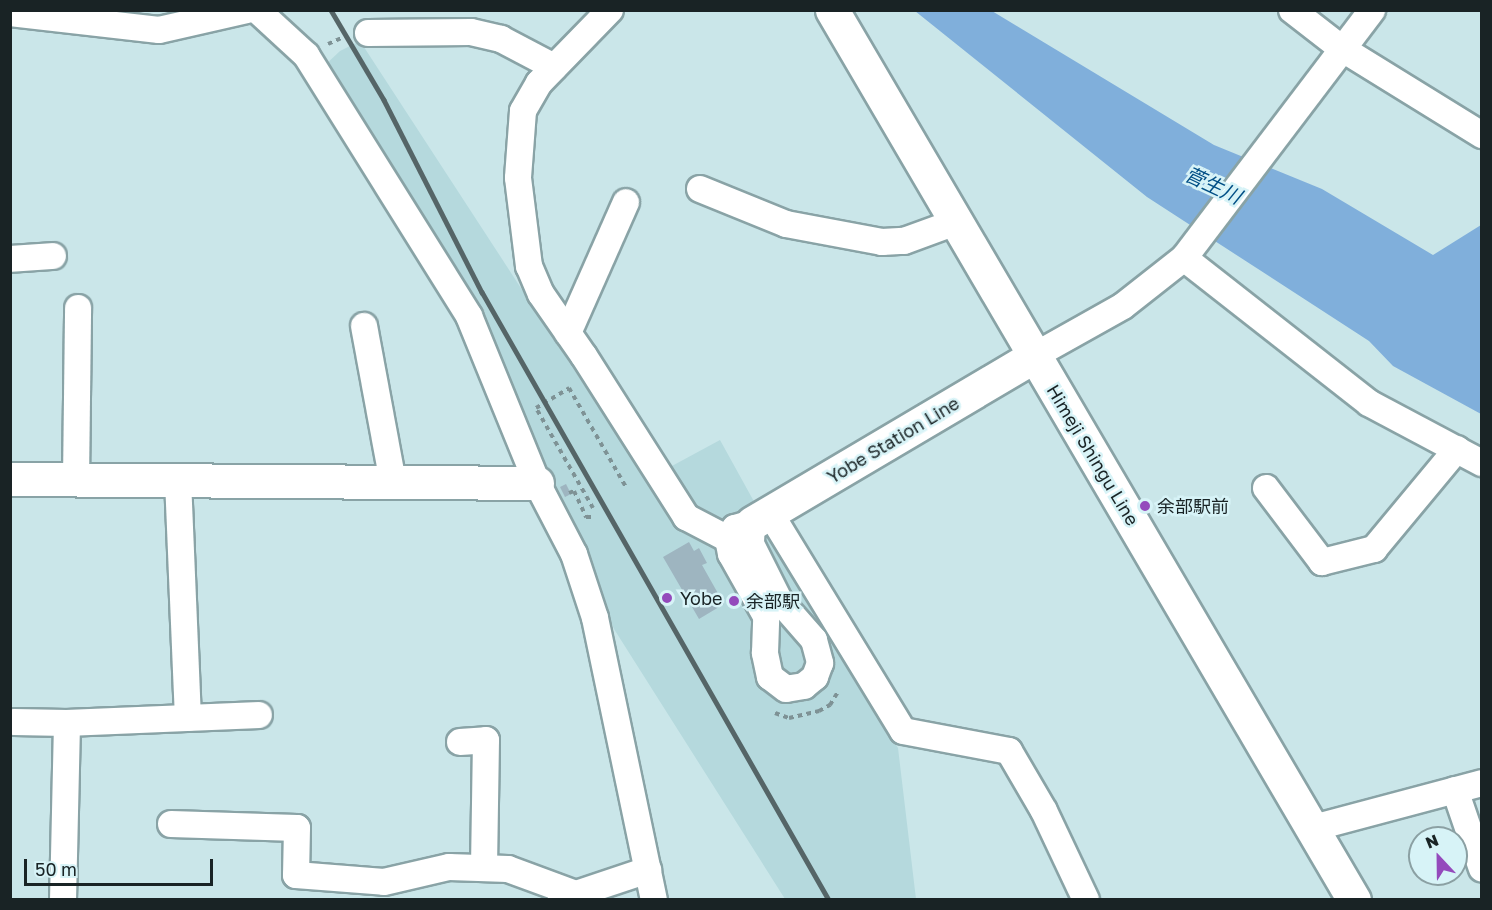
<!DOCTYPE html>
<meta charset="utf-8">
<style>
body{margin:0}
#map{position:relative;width:1492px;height:910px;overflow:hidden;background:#cae6e9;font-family:"Golos Text","Noto Sans JP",sans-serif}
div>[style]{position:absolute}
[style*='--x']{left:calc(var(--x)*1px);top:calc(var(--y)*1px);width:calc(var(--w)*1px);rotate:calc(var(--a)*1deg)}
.built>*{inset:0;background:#b5d9dd}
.water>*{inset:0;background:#80afdb}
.building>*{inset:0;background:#9eb5c0}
.path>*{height:4px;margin-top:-2px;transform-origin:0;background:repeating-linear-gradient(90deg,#7e9295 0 4.5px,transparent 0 9px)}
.roads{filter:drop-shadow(2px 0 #89a3a6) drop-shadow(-2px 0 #89a3a6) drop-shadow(0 2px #89a3a6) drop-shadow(0 -2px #89a3a6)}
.minor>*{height:26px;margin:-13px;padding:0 13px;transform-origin:13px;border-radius:13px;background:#fff}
.tertiary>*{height:33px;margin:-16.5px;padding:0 16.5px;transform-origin:16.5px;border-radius:16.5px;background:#fff}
.secondary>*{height:33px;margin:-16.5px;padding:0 16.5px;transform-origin:16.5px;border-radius:16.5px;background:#fff}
.rail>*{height:4.5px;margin:-2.25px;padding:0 2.25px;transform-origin:2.25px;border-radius:2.25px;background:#556567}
.dots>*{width:16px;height:16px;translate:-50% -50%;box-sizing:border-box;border:3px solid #d7f3f7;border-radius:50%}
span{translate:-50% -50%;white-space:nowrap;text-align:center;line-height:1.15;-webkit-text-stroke:5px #d7f3f7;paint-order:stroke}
.street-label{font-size:18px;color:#192325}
.poi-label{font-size:18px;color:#192325}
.left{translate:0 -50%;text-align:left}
.water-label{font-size:20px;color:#024f86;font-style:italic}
.frame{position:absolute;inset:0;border:12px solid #192325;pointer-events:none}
.north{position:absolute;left:1408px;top:826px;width:60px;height:60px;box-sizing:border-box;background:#d7f3f7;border:2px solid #8ba0a3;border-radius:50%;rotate:338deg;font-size:16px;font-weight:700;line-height:24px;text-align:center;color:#192325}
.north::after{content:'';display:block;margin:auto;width:21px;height:27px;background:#944abc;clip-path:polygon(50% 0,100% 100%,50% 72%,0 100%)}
.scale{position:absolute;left:24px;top:859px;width:189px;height:27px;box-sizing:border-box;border:3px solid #192325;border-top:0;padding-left:8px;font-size:18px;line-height:21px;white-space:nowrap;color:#192325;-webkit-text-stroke:4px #d7f3f7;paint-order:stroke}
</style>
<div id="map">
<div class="built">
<i style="clip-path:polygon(360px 41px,646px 480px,720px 440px,788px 563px,898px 748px,916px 899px,785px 899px,614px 629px,525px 422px,323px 67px,340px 51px)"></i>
</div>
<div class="water">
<i style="clip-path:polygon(915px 11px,992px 11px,1214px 145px,1322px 189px,1433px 255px,1481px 225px,1481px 414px,1393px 366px,1369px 341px,1147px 197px)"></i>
</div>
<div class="building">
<i style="clip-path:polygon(566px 484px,571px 494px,565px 497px,560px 487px)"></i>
<i style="clip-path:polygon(689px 542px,694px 551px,699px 548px,707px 563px,702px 565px,724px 604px,699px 619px,663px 557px)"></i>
</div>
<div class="path">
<i style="--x:328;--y:44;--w:20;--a:-24"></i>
<i style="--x:569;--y:493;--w:5;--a:-22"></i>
<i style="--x:574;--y:491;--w:29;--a:65"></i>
<i style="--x:586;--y:517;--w:5;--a:0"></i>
<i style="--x:593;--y:508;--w:115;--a:-119.7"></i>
<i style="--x:536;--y:408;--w:39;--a:-31"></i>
<i style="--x:569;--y:388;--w:116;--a:60.1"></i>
<i style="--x:775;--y:713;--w:15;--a:20"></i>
<i style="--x:789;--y:718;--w:31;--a:-13"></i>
<i style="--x:819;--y:711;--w:13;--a:-29"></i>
<i style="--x:830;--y:705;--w:17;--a:-59"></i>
</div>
<div class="roads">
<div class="minor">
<i style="--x:257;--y:10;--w:67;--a:42.6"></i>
<i style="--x:306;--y:55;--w:308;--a:58"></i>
<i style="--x:469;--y:316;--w:180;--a:67.8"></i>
<i style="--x:537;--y:483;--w:80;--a:62.5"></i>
<i style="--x:574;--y:554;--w:67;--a:71.8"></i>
<i style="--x:595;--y:618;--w:288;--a:78.2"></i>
<i style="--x:610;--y:10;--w:102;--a:134.2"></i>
<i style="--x:539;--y:83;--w:32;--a:120"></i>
<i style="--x:523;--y:111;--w:67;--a:94.3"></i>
<i style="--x:518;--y:178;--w:89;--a:82.9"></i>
<i style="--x:529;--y:266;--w:30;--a:67"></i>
<i style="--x:541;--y:294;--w:75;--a:55.3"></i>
<i style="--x:584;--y:356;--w:191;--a:57.6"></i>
<i style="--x:686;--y:517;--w:47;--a:27.6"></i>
<i style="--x:1292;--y:10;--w:62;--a:37.8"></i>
<i style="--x:1341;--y:48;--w:166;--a:31.7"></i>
<i style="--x:10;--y:13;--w:150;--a:6.5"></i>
<i style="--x:159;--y:30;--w:90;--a:-12.8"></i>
<i style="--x:368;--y:33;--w:103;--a:-0.6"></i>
<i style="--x:471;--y:32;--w:31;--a:13"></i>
<i style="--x:501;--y:39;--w:60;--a:27.8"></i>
<i style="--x:700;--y:189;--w:93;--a:22.1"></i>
<i style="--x:786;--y:224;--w:98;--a:10.6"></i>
<i style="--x:882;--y:242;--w:22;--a:-3"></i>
<i style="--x:904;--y:241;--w:55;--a:-20.1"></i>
<i style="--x:1184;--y:258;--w:235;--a:38.1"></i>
<i style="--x:1369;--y:403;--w:128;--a:28"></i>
<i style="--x:10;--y:259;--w:43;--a:-4"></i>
<i style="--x:364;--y:326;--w:159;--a:79.5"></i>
<i style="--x:568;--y:333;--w:143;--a:-66.1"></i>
<i style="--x:1034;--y:356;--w:102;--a:-29.3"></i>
<i style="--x:1123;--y:306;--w:78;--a:-38.2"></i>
<i style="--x:1184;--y:258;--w:311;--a:-52.8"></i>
<i style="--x:76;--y:480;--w:172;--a:-89.3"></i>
<i style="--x:178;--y:480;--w:238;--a:87.6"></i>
<i style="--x:1266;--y:488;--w:93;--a:52.9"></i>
<i style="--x:1322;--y:562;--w:54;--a:-14"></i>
<i style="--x:1374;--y:549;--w:130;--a:-50.3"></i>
<i style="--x:770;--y:513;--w:255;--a:58.6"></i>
<i style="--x:903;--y:731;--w:108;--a:10.7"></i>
<i style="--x:1009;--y:751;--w:69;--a:59.7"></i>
<i style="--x:1044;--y:811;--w:98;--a:64.7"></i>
<i style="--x:752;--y:523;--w:21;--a:93"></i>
<i style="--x:751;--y:544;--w:63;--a:63.4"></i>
<i style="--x:779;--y:600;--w:53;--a:48.8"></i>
<i style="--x:814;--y:640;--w:24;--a:75"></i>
<i style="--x:820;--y:663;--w:15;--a:110"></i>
<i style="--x:815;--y:677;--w:14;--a:141"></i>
<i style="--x:804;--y:686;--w:18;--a:171"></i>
<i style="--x:786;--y:689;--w:20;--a:-143"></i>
<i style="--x:770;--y:677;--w:25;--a:-102"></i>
<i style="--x:765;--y:653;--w:37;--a:-88"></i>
<i style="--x:766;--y:616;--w:71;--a:-119.4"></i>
<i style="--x:731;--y:554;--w:15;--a:-101"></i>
<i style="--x:728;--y:539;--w:13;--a:-58"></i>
<i style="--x:735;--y:528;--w:18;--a:-16"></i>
<i style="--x:14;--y:722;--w:53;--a:1.1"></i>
<i style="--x:460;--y:742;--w:26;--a:-4"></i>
<i style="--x:486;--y:740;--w:128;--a:90.9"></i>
<i style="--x:1455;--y:790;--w:83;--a:71.1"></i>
<i style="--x:171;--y:824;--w:126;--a:1.8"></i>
<i style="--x:297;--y:828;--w:47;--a:91.2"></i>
<i style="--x:296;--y:875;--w:88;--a:4.5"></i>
<i style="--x:384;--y:882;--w:67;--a:-13"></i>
<i style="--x:449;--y:867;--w:59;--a:1.9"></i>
<i style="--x:508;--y:869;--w:72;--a:20.2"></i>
<i style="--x:1313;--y:828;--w:175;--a:-14.9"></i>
<i style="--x:561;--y:899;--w:92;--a:-18.4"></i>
<i style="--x:63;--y:900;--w:177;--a:-88.7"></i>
<i style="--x:67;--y:723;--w:192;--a:-2.4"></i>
</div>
<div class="tertiary">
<i style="--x:10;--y:479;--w:527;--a:0.43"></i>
</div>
<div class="secondary">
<i style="--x:832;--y:10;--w:1032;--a:59.61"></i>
<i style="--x:752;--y:523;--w:328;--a:-30.6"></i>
</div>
</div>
<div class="rail">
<i style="--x:331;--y:10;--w:104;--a:59.5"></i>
<i style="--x:384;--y:100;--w:216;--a:63"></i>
<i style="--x:482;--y:292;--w:700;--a:60.29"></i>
</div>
<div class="dots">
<i style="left:1145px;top:506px;background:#944abc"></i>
<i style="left:667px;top:598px;background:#944abc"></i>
<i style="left:734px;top:601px;background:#944abc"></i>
</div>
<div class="street-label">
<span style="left:893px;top:440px;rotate:-31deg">Yobe Station Line</span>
<span style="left:1093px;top:455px;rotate:59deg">Himeji Shingu Line</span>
</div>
<div class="poi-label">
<span class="left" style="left:1157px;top:506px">余部駅前</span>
<span class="left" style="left:680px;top:598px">Yobe</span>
<span class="left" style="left:746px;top:601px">余部駅</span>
</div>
<div class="water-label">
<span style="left:1213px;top:185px;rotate:25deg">菅生川</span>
</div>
<div class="frame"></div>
<div class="north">N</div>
<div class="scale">50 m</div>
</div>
